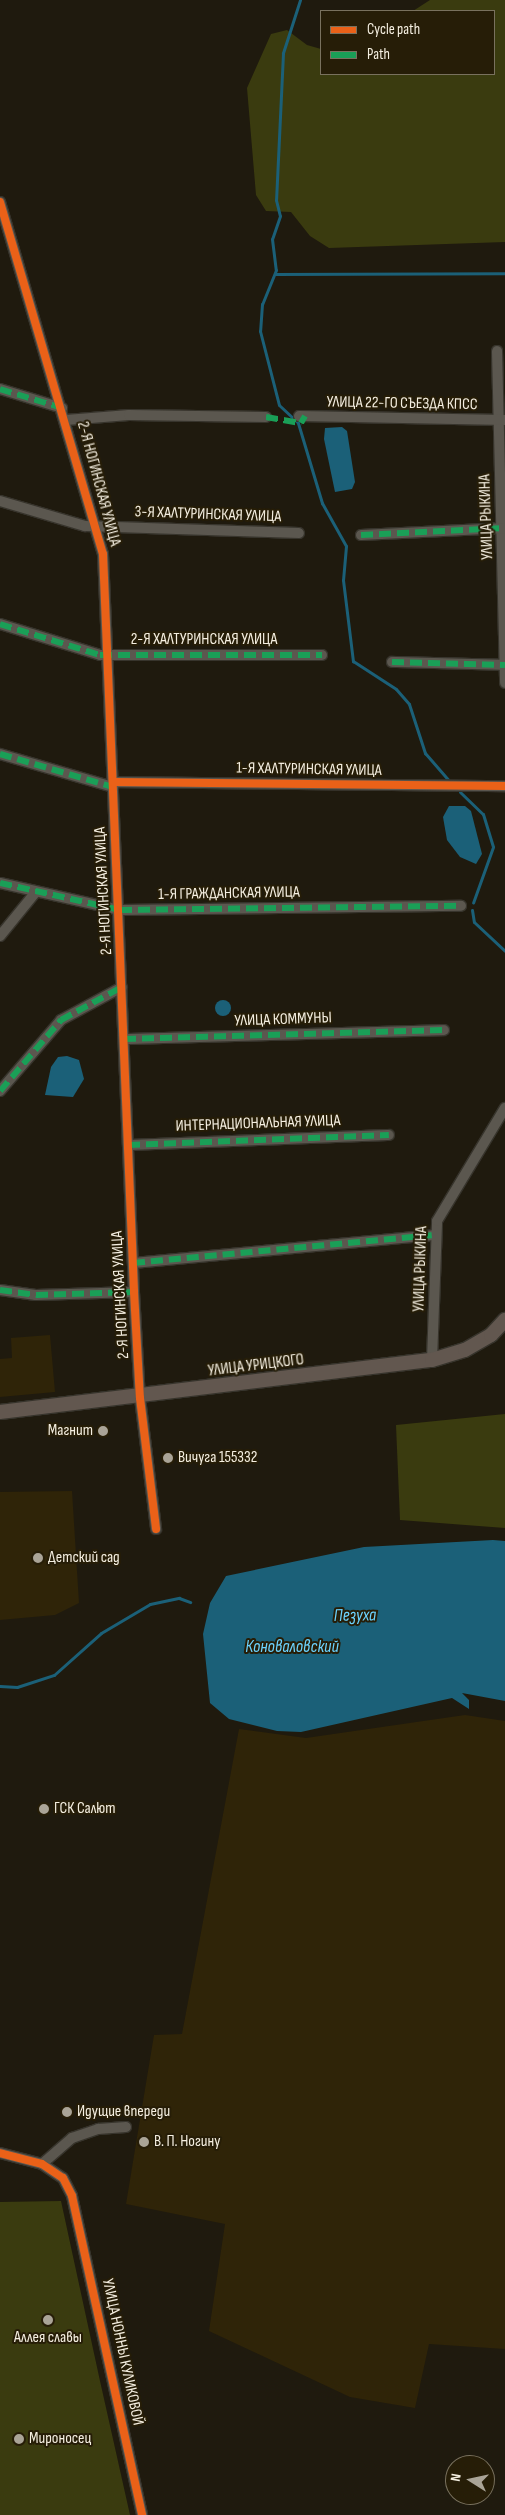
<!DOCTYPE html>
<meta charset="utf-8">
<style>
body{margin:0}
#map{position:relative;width:505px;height:2515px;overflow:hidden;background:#1f1a0e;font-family:"Sofia Sans Condensed",sans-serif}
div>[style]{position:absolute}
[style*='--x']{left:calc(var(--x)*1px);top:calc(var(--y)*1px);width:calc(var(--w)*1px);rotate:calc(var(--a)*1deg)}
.built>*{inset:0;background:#2f2408}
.green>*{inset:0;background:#3a3b0f}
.water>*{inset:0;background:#1b6078}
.round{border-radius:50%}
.stream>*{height:3px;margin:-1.5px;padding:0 1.5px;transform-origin:1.5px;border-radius:1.5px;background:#1b6078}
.roads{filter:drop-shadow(1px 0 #37342c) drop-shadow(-1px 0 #37342c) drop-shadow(0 1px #37342c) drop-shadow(0 -1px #37342c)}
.minor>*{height:10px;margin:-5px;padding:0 5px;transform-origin:5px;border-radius:5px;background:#5b574f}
.major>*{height:14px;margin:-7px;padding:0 7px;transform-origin:7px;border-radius:7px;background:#62574f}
.quiet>*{height:6px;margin-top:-3px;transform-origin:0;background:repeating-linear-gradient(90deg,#1a9f57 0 12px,transparent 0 18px)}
.cycleway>*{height:8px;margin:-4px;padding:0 4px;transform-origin:4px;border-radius:4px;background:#ea6118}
.dots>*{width:14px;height:14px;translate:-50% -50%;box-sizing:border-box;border:2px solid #261d07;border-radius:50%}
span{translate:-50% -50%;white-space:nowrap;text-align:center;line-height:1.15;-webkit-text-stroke:4px #261d07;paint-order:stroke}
.street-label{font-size:16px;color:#f5efe1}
.poi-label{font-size:16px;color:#f5efe1}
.right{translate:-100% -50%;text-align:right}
.left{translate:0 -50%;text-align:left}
.water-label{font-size:18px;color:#6cd3fe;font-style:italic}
.legend{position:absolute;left:320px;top:10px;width:175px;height:65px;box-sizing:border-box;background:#261d07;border:1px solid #79715e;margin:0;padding:6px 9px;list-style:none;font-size:15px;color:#f5efe1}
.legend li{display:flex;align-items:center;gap:10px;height:25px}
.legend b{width:25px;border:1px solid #79715e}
.north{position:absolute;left:445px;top:2455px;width:50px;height:50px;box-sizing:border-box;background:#261d07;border:1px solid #79715e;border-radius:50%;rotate:280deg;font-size:14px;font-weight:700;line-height:20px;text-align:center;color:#f5efe1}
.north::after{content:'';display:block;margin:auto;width:18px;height:22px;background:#aaa497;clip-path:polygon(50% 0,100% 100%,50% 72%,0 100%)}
</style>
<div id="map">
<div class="built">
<i style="clip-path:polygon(50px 1335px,55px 1392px,0 1397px,0 1359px,12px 1358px,11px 1338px)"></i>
<i style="clip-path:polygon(72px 1491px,79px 1603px,55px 1615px,0 1620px,0 1492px)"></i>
<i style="clip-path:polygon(465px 1715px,505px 1721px,505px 2349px,429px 2344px,415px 2408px,350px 2397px,209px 2331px,225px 2224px,126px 2204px,154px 2035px,182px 2034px,239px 1729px,306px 1738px)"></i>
</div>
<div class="green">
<i style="clip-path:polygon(430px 0,505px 0,505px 242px,329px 248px,310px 236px,291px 212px,266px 211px,256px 195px,247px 88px,271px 34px,287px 30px,307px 45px,321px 49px,321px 74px,494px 74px,494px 11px,413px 11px)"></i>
<i style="clip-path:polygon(505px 1414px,505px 1528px,400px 1520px,396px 1425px)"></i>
<i style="clip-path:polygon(61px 2201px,100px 2381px,130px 2515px,0 2515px,0 2202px)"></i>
</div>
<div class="water">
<i style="clip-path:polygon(342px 427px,347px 431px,355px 482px,352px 489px,335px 492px,324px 439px,325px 428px)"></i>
<i style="clip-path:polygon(449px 806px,465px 806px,471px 811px,482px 854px,476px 864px,460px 857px,447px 840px,443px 817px)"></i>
<i class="round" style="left:215px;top:1000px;width:16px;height:16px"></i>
<i style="clip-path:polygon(67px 1056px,79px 1060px,84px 1079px,73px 1097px,45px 1095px,51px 1067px,58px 1057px)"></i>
<i style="clip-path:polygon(493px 1540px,505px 1541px,505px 1701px,462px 1693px,469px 1700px,469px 1709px,452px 1698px,301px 1732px,277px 1731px,229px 1719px,210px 1703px,203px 1634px,210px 1603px,226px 1576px,364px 1547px)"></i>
</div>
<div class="stream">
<i style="--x:300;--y:0;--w:56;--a:107.8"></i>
<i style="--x:283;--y:53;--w:147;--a:92.7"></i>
<i style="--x:276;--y:200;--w:16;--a:76"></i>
<i style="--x:280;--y:216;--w:24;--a:109"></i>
<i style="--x:272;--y:239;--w:31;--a:83"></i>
<i style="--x:276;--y:270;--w:37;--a:112"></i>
<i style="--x:262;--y:304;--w:27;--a:94"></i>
<i style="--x:260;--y:331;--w:76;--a:75.6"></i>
<i style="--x:279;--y:405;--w:26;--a:43"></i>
<i style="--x:298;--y:423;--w:84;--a:73.3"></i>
<i style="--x:322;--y:503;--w:49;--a:60.8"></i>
<i style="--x:346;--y:546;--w:34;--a:95"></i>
<i style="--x:343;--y:580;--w:82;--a:83"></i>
<i style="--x:353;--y:661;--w:51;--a:33.1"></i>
<i style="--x:396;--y:689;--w:20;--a:49"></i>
<i style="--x:409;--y:704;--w:52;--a:71.9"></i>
<i style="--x:425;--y:753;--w:38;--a:49"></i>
<i style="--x:275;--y:274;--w:230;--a:-0.2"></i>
<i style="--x:460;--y:792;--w:32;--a:44"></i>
<i style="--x:483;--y:814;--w:34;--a:73"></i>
<i style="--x:493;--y:847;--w:59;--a:109.7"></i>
<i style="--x:472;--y:910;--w:12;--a:81"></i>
<i style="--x:474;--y:922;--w:42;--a:43.1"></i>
<i style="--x:0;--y:1686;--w:17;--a:3"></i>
<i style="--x:17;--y:1687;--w:39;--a:-18"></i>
<i style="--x:54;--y:1675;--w:63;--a:-41.8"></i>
<i style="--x:101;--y:1633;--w:57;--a:-30.6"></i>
<i style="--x:150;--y:1604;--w:30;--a:-12"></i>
<i style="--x:179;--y:1598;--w:12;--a:20"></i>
</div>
<div class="roads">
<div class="minor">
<i style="--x:0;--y:202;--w:367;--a:73.7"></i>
<i style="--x:103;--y:554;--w:739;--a:87.59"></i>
<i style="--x:134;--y:1292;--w:106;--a:86.8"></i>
<i style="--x:140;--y:1398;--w:132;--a:83"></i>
<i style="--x:497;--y:351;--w:332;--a:88.6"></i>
<i style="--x:0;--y:389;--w:65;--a:17"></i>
<i style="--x:299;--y:416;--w:206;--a:1.1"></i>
<i style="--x:66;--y:420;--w:63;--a:-4.5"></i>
<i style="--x:129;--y:415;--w:137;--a:0.8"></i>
<i style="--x:0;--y:501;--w:89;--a:16.4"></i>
<i style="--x:85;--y:526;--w:214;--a:1.9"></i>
<i style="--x:361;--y:535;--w:144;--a:-2.8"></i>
<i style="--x:0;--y:624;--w:105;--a:17.2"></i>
<i style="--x:100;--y:655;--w:222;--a:0"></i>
<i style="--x:392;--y:662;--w:113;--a:1.5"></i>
<i style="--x:0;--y:754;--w:118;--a:16.3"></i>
<i style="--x:113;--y:782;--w:392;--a:0.6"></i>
<i style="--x:0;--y:883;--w:123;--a:12.7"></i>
<i style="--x:120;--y:910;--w:341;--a:-0.7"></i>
<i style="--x:0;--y:936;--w:55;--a:-50.9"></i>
<i style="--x:124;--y:1039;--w:320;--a:-1.6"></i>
<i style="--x:0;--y:1091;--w:94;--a:-49.3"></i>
<i style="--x:61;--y:1020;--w:69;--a:-28.4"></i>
<i style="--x:128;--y:1145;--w:261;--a:-2.2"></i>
<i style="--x:133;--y:1263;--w:302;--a:-5.3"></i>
<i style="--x:0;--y:1290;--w:36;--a:8"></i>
<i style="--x:36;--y:1295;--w:98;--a:-1.8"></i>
<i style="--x:432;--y:1360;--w:139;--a:-87.9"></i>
<i style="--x:437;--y:1221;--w:132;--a:-59"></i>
<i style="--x:0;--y:2153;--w:43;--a:14.7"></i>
<i style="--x:42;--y:2164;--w:25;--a:34"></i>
<i style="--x:63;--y:2178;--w:20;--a:63"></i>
<i style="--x:72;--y:2196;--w:327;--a:77.6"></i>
<i style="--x:42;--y:2164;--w:40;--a:-41"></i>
<i style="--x:72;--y:2138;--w:28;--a:-19"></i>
<i style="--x:98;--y:2129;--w:28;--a:-4"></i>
</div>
<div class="major">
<i style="--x:0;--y:1412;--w:435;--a:-6.9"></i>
<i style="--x:432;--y:1360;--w:34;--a:-17"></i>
<i style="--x:465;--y:1350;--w:30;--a:-30"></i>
<i style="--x:491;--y:1335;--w:21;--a:-47"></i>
</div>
</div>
<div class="quiet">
<i style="--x:0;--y:389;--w:65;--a:17"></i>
<i style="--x:266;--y:417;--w:36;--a:10"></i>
<i style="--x:301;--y:423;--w:8;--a:-60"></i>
<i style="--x:361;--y:535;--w:144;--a:-2.8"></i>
<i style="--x:0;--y:624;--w:105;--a:17.2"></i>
<i style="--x:100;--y:655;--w:222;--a:0"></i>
<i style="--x:392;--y:662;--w:113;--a:1.5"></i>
<i style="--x:0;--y:754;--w:118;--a:16.3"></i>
<i style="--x:0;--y:883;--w:123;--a:12.7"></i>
<i style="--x:120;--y:910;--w:341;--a:-0.7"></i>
<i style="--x:124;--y:1039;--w:320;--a:-1.6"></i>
<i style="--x:0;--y:1091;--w:94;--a:-49.3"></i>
<i style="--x:61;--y:1020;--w:69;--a:-28.4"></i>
<i style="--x:128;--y:1145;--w:261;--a:-2.2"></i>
<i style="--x:133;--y:1263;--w:302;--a:-5.3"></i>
<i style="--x:0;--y:1290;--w:36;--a:8"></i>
<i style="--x:36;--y:1295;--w:98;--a:-1.8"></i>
</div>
<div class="cycleway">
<i style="--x:0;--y:202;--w:367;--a:73.7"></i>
<i style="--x:103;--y:554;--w:739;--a:87.59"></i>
<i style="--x:134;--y:1292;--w:106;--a:86.8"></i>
<i style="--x:140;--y:1398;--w:132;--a:83"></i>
<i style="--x:113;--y:782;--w:392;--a:0.6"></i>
<i style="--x:0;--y:2153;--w:43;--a:14.7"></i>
<i style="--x:42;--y:2164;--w:25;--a:34"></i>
<i style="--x:63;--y:2178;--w:20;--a:63"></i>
<i style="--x:72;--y:2196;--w:327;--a:77.6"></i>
</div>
<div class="dots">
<i style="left:103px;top:1431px;background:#aaa497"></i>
<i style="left:168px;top:1458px;background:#aaa497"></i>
<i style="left:38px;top:1558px;background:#aaa497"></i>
<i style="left:44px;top:1809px;background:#aaa497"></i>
<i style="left:67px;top:2112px;background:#aaa497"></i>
<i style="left:144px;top:2142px;background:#aaa497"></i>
<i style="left:48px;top:2320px;background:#aaa497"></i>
<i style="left:19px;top:2439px;background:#aaa497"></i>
</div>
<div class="street-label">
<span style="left:402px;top:404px;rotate:1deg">УЛИЦА 22-ГО СЪЕЗДА КПСС</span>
<span style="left:98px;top:484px;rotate:75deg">2-Я НОГИНСКАЯ УЛИЦА</span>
<span style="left:208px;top:515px;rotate:2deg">3-Я ХАЛТУРИНСКАЯ УЛИЦА</span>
<span style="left:487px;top:517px;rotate:-92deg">УЛИЦА РЫКИНА</span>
<span style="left:204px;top:640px">2-Я ХАЛТУРИНСКАЯ УЛИЦА</span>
<span style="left:309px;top:770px;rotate:1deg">1-Я ХАЛТУРИНСКАЯ УЛИЦА</span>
<span style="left:104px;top:891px;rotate:-93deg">2-Я НОГИНСКАЯ УЛИЦА</span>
<span style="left:229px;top:894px;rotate:-1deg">1-Я ГРАЖДАНСКАЯ УЛИЦА</span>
<span style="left:283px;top:1020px;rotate:-2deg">УЛИЦА КОММУНЫ</span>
<span style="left:258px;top:1124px;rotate:-2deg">ИНТЕРНАЦИОНАЛЬНАЯ УЛИЦА</span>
<span style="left:421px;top:1269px;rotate:-88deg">УЛИЦА РЫКИНА</span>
<span style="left:121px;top:1295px;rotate:-93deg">2-Я НОГИНСКАЯ УЛИЦА</span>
<span style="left:256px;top:1366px;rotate:-7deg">УЛИЦА УРИЦКОГО</span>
<span style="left:122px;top:2352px;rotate:78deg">УЛИЦА НОННЫ КУЛИКОВОЙ</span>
</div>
<div class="poi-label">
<span class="right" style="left:93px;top:1431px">Магнит</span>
<span class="left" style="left:178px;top:1458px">Вичуга 155332</span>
<span class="left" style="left:48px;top:1558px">Детский сад</span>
<span class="left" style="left:54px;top:1809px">ГСК Салют</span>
<span class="left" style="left:77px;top:2112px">Идущие впереди</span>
<span class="left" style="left:154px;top:2142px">В. П. Ногину</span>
<span style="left:48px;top:2338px">Аллея славы</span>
<span class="left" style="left:29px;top:2439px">Мироносец</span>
</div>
<div class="water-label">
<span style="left:355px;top:1616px;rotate:-1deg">Пезуха</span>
<span style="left:292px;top:1647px">Коноваловский</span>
</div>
<ul class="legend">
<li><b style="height:6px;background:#ea6118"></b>Cycle path</li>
<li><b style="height:6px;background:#1a9f57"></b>Path</li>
</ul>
<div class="north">N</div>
</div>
